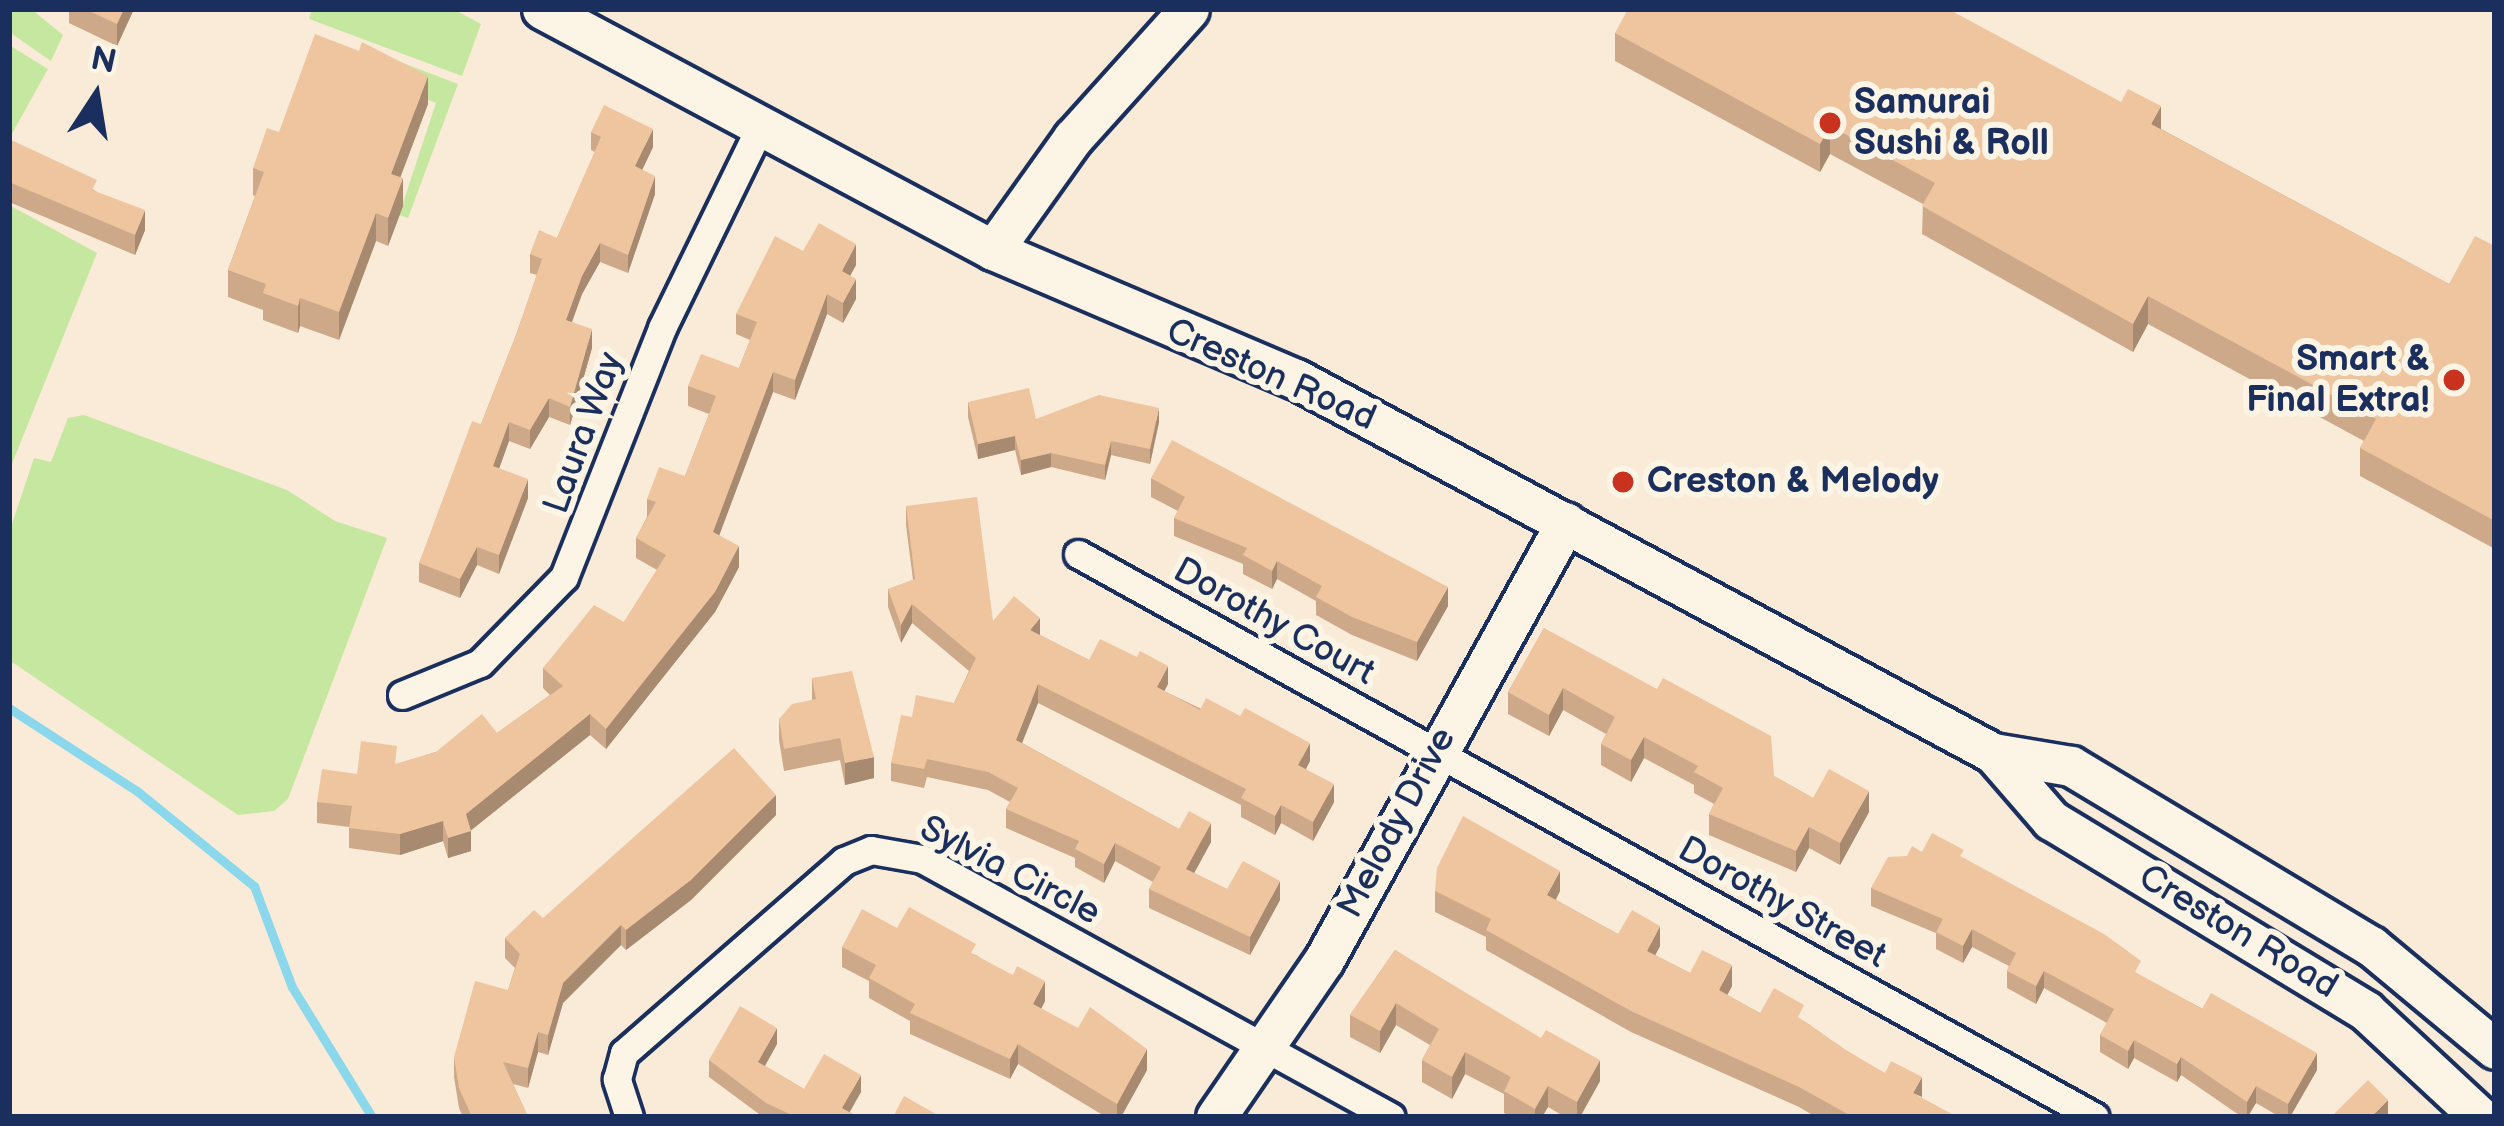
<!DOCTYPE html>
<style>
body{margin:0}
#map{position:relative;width:2504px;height:1126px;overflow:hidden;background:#f9ebd7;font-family:"Balsamiq Sans",sans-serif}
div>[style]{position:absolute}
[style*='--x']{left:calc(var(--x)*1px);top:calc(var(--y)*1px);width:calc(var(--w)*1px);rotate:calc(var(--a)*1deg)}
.green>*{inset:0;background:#c6e7a0}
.stream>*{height:9px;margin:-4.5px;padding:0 4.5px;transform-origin:4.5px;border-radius:4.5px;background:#8bd7eb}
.roads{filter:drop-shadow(3px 0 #1b2f5e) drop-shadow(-3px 0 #1b2f5e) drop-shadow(0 3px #1b2f5e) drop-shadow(0 -3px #1b2f5e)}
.street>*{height:27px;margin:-13.5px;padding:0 13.5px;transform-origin:13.5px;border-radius:13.5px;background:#fcf5e5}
.secondary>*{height:39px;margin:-19.5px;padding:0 19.5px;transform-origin:19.5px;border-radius:19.5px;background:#fcf5e5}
.wall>*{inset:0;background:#cea989}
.shaded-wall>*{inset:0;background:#a78a6f}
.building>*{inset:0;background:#efc59f}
.dots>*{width:33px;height:33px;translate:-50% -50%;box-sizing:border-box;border:6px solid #fcf5e5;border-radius:50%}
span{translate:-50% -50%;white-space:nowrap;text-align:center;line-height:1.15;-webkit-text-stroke:12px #fcf5e5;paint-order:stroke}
.poi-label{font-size:36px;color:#1b2f5e;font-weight:700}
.left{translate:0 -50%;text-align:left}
.right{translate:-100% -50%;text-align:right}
.street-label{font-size:36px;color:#1b2f5e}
.frame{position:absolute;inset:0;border:12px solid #1b2f5e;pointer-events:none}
.north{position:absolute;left:36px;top:36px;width:120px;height:120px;-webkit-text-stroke:9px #fcf5e5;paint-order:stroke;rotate:12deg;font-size:33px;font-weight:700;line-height:48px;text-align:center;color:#1b2f5e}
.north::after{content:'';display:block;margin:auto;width:42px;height:54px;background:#1b2f5e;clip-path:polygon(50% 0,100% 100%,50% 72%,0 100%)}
</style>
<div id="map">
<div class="green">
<i style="clip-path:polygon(9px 9px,31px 9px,63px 35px,51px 61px,9px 32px)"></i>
<i style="clip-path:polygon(312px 9px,453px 9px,481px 24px,462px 76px,309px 19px)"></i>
<i style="clip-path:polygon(9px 45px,48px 69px,9px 139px)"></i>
<i style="clip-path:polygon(398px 61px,458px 84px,408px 218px,399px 215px,436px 103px,397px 87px)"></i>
<i style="clip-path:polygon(9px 205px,97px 253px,9px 471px)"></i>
<i style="clip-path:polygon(84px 415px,287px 490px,335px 521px,387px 538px,288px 799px,274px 811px,238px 815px,9px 660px,9px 533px,34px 458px,51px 462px,68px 418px)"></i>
</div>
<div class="stream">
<i style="--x:9;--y:708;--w:153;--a:33"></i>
<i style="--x:137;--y:791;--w:151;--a:39.1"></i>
<i style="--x:254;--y:886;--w:108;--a:69.4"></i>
<i style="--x:292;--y:987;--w:153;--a:58.4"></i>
</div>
<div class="roads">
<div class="street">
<i style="--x:1078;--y:554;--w:1162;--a:28.97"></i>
<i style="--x:402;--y:695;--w:84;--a:-22.3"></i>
<i style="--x:480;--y:663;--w:120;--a:-45.7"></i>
<i style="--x:564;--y:577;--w:268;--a:-68.5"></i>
<i style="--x:662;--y:328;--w:221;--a:-64"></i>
<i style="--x:629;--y:1117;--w:40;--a:-108"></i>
<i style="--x:617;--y:1079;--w:27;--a:-75"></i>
<i style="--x:624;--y:1053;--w:292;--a:-41.1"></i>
<i style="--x:844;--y:861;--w:29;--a:-22"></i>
<i style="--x:871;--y:850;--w:52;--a:10"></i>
<i style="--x:922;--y:859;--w:535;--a:28.82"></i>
</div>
<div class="secondary">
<i style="--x:542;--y:9;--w:511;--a:28.12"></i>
<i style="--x:993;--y:250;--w:329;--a:23.1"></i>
<i style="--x:1296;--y:379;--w:791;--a:28.22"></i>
<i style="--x:1993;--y:753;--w:79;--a:9.5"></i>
<i style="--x:2071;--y:766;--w:350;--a:31"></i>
<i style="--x:2371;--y:946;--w:161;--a:39.7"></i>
<i style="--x:993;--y:250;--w:138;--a:-54.5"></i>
<i style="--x:1073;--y:138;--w:173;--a:-48"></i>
<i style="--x:1993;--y:753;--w:89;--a:49.1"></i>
<i style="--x:2051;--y:820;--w:368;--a:31.2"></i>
<i style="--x:2366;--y:1011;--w:156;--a:42.9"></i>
<i style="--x:1216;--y:1117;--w:191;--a:-55.5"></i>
<i style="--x:1324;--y:960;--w:500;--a:-61.08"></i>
</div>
</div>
<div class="wall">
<i style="clip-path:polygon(63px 9px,134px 9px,117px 46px,69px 23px,69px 12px)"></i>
<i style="clip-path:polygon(1615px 33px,2161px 129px,2449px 284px,2495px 246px,2495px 549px,2360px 476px,2360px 448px,2364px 441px,2148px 324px,2133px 352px,1922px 234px,1923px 204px,1830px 154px,1820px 172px,1615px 61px)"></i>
<i style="clip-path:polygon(428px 104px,400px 177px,403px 206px,388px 246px,376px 241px,339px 340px,300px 326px,298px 333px,263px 320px,263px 310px,228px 297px,228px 270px,255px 196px,253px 195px,253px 168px)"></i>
<i style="clip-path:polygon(591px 132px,653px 147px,642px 170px,655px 194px,628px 273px,600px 262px,582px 294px,572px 322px,592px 348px,570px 425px,549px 417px,530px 449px,509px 441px,499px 469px,528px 498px,499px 574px,477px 565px,460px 598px,419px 582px,419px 563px,481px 424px,516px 335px,537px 275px,530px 273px,530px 254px,557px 238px,595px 152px,591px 150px)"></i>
<i style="clip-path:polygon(9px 139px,97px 192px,145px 230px,135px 255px,9px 202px)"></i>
<i style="clip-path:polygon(803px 251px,856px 265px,850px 275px,856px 299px,843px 323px,827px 314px,795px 400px,773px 392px,719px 535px,739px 567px,715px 612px,606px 749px,590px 735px,471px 830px,471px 851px,448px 858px,443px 841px,400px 855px,349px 848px,349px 827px,317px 823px,317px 802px,397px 764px,497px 733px,550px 695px,543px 688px,543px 668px,624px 622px,657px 570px,636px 558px,636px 538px,647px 517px,647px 499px,685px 476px,709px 414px,688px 406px,688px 386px,739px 368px,750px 340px,736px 334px,736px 314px)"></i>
<i style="clip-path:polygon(968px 402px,1036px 419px,1159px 422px,1150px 464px,1111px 455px,1105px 480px,1051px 467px,1021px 475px,1015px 450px,978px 459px,968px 417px)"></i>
<i style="clip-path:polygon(1151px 478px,1448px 606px,1417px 661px,1352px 635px,1316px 615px,1316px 601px,1277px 579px,1272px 589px,1243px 574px,1243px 564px,1174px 536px,1174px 518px,1178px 511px,1151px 497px)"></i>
<i style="clip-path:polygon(906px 506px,993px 621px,1040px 635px,1089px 660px,1168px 684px,1164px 691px,1310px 761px,1306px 769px,1334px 802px,1313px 841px,1281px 823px,1275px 835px,1241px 817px,1241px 805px,1038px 703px,1022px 743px,1179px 829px,1211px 842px,1194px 873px,1227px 889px,1280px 900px,1250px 955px,1149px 908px,1149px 889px,1153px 882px,1115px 861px,1104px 883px,1075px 867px,1075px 858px,1006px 828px,1006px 809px,1010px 802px,988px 790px,927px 777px,924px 788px,891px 781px,891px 763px,912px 717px,954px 703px,969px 671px,912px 623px,901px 643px,888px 607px,888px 589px,913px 580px,906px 525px)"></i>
<i style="clip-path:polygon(1544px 628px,1774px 776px,1813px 798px,1869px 812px,1840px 865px,1809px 848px,1796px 872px,1709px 835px,1709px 814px,1714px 804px,1694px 793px,1694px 785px,1644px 758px,1631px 782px,1601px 765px,1601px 744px,1606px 734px,1563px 710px,1549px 736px,1508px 714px,1508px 692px)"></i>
<i style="clip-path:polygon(812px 678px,874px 778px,845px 785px,840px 760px,784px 771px,779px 740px,779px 719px,812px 700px)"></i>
<i style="clip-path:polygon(776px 815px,691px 900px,626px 950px,621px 945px,563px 1003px,548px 1055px,538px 1052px,528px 1088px,513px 1084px,528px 1117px,463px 1117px,459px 1108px,454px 1077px,454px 1057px,508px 990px,515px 968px,505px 958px,505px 938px,543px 918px)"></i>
<i style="clip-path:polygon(1922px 852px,1964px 858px,2141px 976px,2317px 1070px,2290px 1117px,2280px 1117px,2256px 1103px,2248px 1117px,2242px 1117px,2181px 1075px,2177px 1082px,2134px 1058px,2128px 1069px,2100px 1052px,2100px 1035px,2107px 1023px,2044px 988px,2036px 1004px,2007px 988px,2007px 971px,2009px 966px,1972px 947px,1963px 963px,1936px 949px,1936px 933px,1871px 906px,1871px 888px,1907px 856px)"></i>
<i style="clip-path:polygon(1435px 891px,1560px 891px,1556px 900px,1618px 934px,1660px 946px,1655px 955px,1690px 973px,1732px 986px,1727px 995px,1760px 1013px,1804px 1021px,1844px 1049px,1921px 1098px,1957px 1117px,1816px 1117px,1799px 1107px,1631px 1032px,1486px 950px,1486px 937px,1435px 912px)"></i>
<i style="clip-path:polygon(897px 928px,976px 955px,1045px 1001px,1041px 1009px,1147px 1070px,1121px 1117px,1106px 1117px,1018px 1064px,1010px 1079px,910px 1034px,910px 1021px,869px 998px,869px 981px,842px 967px,842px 947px)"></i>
<i style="clip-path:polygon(1395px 950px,1600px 1081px,1580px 1117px,1565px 1117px,1548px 1107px,1542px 1117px,1511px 1117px,1504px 1113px,1504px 1094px,1465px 1074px,1452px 1099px,1422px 1082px,1422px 1060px,1430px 1045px,1396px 1025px,1380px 1053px,1350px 1037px,1350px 1015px)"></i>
<i style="clip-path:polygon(777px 1044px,765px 1066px,804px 1089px,861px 1092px,849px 1112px,858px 1117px,763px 1117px,709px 1077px,709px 1060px)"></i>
</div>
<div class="shaded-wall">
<i style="clip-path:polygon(124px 9px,134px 9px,117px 46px,117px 24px)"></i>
<i style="clip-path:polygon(428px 76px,428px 104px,391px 202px,391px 174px)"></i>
<i style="clip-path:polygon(2161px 106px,2161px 134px,2151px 124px)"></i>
<i style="clip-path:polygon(1830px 126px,1830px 154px,1820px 172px,1820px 144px)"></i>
<i style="clip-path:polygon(653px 129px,653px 147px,635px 185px,635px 166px)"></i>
<i style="clip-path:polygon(655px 176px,655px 194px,628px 273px,628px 255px)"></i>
<i style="clip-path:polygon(403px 178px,403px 206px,388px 246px,388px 218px)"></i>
<i style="clip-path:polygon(145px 210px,145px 230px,135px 255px,135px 235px)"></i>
<i style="clip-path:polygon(376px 213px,376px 241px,339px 340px,339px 312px)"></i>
<i style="clip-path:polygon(600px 243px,600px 262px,582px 294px,566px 338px,566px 320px,582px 276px)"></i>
<i style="clip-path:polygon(856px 244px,856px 265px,842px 291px,842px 271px)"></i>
<i style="clip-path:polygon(856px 279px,856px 299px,843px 323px,843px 303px)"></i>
<i style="clip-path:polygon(827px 294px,827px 314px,795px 400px,795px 380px)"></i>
<i style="clip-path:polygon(2148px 296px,2148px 324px,2133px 352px,2133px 324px)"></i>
<i style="clip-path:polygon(300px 298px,300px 326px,298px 333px,298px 306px)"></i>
<i style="clip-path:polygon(592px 329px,592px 348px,570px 425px,570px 407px)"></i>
<i style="clip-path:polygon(773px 372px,773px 392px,713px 552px,713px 532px)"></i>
<i style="clip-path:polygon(549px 398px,549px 417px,530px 449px,530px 430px)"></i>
<i style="clip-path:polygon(1159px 408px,1159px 422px,1150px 464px,1150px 449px)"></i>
<i style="clip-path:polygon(509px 422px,509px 441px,493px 485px,493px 466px)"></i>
<i style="clip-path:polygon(1015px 436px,1015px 450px,978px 459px,978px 444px)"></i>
<i style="clip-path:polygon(1111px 441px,1111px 455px,1105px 480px,1105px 465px)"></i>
<i style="clip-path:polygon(1051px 453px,1051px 467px,1021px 475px,1021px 460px)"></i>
<i style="clip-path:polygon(528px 479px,528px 498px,499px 574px,499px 555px)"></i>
<i style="clip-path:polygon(739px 546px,739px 567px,715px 612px,606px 749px,606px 729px)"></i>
<i style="clip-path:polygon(477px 547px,477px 565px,460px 598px,460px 579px)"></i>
<i style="clip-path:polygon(1277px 561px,1277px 579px,1272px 589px,1272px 571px)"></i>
<i style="clip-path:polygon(1448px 587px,1448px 606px,1417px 661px,1417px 642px)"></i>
<i style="clip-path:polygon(912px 604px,912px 623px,901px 643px,901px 625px)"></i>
<i style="clip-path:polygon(1040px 618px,1040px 637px,1030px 630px)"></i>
<i style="clip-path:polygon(1168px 666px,1168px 684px,1157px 705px,1157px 687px)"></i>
<i style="clip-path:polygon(1038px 684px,1038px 703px,1016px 758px,1016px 740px)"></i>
<i style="clip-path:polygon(1563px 688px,1563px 710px,1549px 736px,1549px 715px)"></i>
<i style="clip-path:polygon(590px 714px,590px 735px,469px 832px,471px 831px,471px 851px,448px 858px,448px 838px,466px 814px)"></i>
<i style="clip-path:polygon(1644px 737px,1644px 758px,1631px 782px,1631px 760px)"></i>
<i style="clip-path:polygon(1310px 743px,1310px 761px,1298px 783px,1298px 765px)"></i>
<i style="clip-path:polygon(874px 757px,874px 778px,845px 785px,845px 763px)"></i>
<i style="clip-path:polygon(1334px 784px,1334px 802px,1313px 841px,1313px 822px)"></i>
<i style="clip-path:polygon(1869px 791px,1869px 812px,1840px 865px,1840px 843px)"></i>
<i style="clip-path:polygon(776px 795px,776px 815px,691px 900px,626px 950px,626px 930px)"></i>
<i style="clip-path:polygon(1281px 805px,1281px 823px,1275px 835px,1275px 816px)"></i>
<i style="clip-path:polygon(443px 821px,443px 841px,400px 855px,400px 834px)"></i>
<i style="clip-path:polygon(1211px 823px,1211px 842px,1186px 888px,1186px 869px)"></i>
<i style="clip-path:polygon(1809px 827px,1809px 848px,1796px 872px,1796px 851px)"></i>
<i style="clip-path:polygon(1115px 843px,1115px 861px,1104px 883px,1104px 864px)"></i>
<i style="clip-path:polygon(1560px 871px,1560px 891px,1547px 915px,1547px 895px)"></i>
<i style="clip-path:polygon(1280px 881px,1280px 900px,1250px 955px,1250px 937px)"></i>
<i style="clip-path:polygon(621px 925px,621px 945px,563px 1003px,548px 1055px,548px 1035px,563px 983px)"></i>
<i style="clip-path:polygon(1660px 926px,1660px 946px,1647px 971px,1647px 951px)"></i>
<i style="clip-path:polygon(1972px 929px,1972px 947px,1963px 963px,1963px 946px)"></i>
<i style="clip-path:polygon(1732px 965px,1732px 986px,1719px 1011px,1719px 990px)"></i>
<i style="clip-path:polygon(2044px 971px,2044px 988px,2036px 1004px,2036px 986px)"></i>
<i style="clip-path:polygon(1045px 981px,1045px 1001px,1033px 1025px,1033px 1004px)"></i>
<i style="clip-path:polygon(1396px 1003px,1396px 1025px,1380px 1053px,1380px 1031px)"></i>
<i style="clip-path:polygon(777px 1028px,777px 1044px,758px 1078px,758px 1062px)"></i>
<i style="clip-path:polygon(538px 1032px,538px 1052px,528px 1088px,528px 1068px)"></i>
<i style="clip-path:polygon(2134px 1040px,2134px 1058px,2128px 1069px,2128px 1051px)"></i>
<i style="clip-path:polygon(1018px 1044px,1018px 1064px,1010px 1079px,1010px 1059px)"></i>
<i style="clip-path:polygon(1147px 1049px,1147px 1070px,1121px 1117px,1117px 1117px,1117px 1104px)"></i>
<i style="clip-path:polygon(1465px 1052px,1465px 1074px,1452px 1099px,1452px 1077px)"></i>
<i style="clip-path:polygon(2317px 1053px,2317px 1070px,2290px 1117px,2288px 1117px,2288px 1104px)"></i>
<i style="clip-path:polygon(2181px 1057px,2181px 1075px,2177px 1082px,2177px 1064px)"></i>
<i style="clip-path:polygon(1600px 1060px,1600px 1081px,1580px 1117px,1577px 1117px,1577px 1102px)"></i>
<i style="clip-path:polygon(861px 1075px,861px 1092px,847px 1117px,842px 1108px)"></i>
<i style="clip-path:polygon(1922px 1077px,1922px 1097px,1913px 1093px)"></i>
<i style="clip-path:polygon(1548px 1086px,1548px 1107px,1542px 1117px,1535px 1117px,1535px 1109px)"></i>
<i style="clip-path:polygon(2256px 1086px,2256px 1103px,2247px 1117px,2247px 1102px)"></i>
<i style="clip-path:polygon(2388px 1100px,2388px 1117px,2371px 1117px)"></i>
</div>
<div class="building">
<i style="clip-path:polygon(85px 9px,124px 9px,117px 24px)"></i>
<i style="clip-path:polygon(1628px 9px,1948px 9px,2121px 102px,2128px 89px,2161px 106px,2151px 124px,2449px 284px,2475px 236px,2495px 246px,2495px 521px,2360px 448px,2376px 419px,2148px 296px,2133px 324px,1922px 206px,1935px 183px,1830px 126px,1820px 144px,1615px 33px)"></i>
<i style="clip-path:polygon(315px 34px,359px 51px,362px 42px,428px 76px,391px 174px,403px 178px,388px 218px,376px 213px,339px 312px,300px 298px,298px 306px,263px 293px,266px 284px,228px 270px,264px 172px,253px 168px,267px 128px,279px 132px)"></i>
<i style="clip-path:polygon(604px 105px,653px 129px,635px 166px,655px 176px,628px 255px,600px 243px,582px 276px,566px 320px,592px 329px,570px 407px,549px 398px,530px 430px,509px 422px,493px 466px,528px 479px,499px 555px,477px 547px,460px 579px,419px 563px,472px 421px,481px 424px,516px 335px,542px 259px,530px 254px,539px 230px,557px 238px,601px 137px,591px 132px)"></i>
<i style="clip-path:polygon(9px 139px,97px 180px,92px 190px,145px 210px,135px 235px,9px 182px)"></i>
<i style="clip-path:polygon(819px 223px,856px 244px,842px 271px,856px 279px,843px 303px,827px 294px,795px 380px,773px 372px,713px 532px,739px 546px,715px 592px,606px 729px,590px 714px,466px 814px,471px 831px,448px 838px,443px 821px,400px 834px,349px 828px,352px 806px,317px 802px,322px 769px,357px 774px,361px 741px,397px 746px,395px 764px,436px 752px,482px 714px,497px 733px,563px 686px,543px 668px,594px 605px,624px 622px,666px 555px,636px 538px,656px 502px,647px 499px,659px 467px,685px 476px,716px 396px,688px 386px,701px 354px,739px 368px,757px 322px,736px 314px,775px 236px,803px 251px)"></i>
<i style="clip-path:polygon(1029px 388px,1036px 419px,1099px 395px,1159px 408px,1150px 449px,1111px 441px,1105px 465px,1051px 453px,1021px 460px,1015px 436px,978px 444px,968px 402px)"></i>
<i style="clip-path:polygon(1172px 440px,1448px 587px,1417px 642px,1352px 617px,1316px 597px,1322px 586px,1277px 561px,1272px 571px,1243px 555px,1247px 548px,1174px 518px,1185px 497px,1151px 478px)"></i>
<i style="clip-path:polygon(977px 497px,993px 621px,1014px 596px,1040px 618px,1030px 630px,1089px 660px,1100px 639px,1137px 657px,1140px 651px,1168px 666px,1157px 687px,1200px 710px,1206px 698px,1240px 716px,1245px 708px,1310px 743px,1298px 765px,1334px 784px,1313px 822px,1281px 805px,1275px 816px,1241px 798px,1246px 789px,1038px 684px,1016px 740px,1179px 829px,1189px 811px,1211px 823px,1186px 869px,1227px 889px,1243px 861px,1280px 881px,1250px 937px,1149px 889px,1161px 867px,1115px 843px,1104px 864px,1075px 849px,1079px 841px,1006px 809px,1018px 788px,988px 772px,927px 759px,924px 769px,891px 763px,901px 715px,912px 717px,916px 695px,954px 703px,976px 658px,912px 604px,901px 625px,888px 589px,915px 579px,906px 506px)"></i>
<i style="clip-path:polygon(1544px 628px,1657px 689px,1663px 678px,1771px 736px,1774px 776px,1813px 798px,1829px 769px,1869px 791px,1840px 843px,1809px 827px,1796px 851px,1709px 814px,1723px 788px,1694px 772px,1698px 766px,1644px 737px,1631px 760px,1601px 744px,1615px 717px,1563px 688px,1549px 715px,1508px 692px)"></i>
<i style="clip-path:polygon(852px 671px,874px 757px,845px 763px,840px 738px,784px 749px,779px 719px,792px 704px,816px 699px,812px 678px)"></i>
<i style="clip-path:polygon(734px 748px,776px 795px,691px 880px,626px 930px,621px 925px,563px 983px,548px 1035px,538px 1032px,528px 1068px,503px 1062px,528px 1117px,472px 1117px,459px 1088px,454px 1057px,475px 981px,508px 990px,520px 954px,505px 938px,534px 910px,543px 918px)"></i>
<i style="clip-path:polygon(1463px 816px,1560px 871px,1547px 895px,1618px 934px,1632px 910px,1660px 926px,1647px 951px,1690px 973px,1702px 950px,1732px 965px,1719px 990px,1760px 1013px,1774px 988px,1804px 1005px,1798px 1017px,1844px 1049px,1885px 1073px,1891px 1061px,1922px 1077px,1913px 1093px,1957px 1117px,1853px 1117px,1799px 1087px,1631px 1011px,1486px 930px,1491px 919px,1435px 891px,1437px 868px)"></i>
<i style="clip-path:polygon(1932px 833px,1964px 850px,1960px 856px,2104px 934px,2141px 961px,2135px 972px,2202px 1009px,2211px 993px,2317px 1053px,2288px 1104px,2256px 1086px,2247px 1102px,2181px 1057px,2177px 1064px,2134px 1040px,2128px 1051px,2100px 1035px,2114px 1009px,2044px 971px,2036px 986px,2007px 971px,2016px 953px,1972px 929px,1963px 946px,1936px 932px,1943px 919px,1871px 888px,1888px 857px,1907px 856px,1912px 846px,1922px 852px)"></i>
<i style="clip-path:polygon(909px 907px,976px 944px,971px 953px,1013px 975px,1017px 966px,1045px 981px,1033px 1004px,1078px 1028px,1090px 1007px,1147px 1049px,1117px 1104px,1018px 1044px,1010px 1059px,910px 1013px,915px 1004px,869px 978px,876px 965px,842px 947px,862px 909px,897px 928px)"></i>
<i style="clip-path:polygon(1395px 950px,1541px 1038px,1546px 1030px,1600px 1060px,1577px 1102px,1548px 1086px,1535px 1109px,1504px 1091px,1511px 1077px,1465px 1052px,1452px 1077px,1422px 1060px,1439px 1029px,1396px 1003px,1380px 1031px,1350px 1015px)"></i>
<i style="clip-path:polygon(740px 1006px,777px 1028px,758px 1062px,804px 1089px,824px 1054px,861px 1075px,842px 1108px,858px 1117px,796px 1117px,766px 1103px,709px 1060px)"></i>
<i style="clip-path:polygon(2368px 1080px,2388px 1100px,2371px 1117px,2331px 1117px)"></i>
<i style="clip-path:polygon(904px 1096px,941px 1117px,893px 1117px)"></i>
</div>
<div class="dots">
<i style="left:1830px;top:123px;background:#c8321e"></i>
<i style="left:2454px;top:380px;background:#c8321e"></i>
<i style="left:1623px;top:482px;background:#c8321e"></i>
</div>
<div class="poi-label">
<span class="left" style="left:1854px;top:123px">Samurai<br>Sushi &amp; Roll</span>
<span class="right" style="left:2430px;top:380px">Smart &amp;<br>Final Extra!</span>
<span class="left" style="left:1647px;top:482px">Creston &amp; Melody</span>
</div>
<div class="street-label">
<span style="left:1271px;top:375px;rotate:24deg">Creston Road</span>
<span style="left:584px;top:433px;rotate:-70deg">Laura Way</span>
<span style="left:1274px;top:622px;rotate:29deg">Dorothy Court</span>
<span style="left:1397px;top:823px;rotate:-62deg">Melody Drive</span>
<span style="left:1010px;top:871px;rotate:27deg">Sylvia Circle</span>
<span style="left:1782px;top:903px;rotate:29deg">Dorothy Street</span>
<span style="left:2238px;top:932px;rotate:31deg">Creston Road</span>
</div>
<div class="frame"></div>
<div class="north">N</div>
</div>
